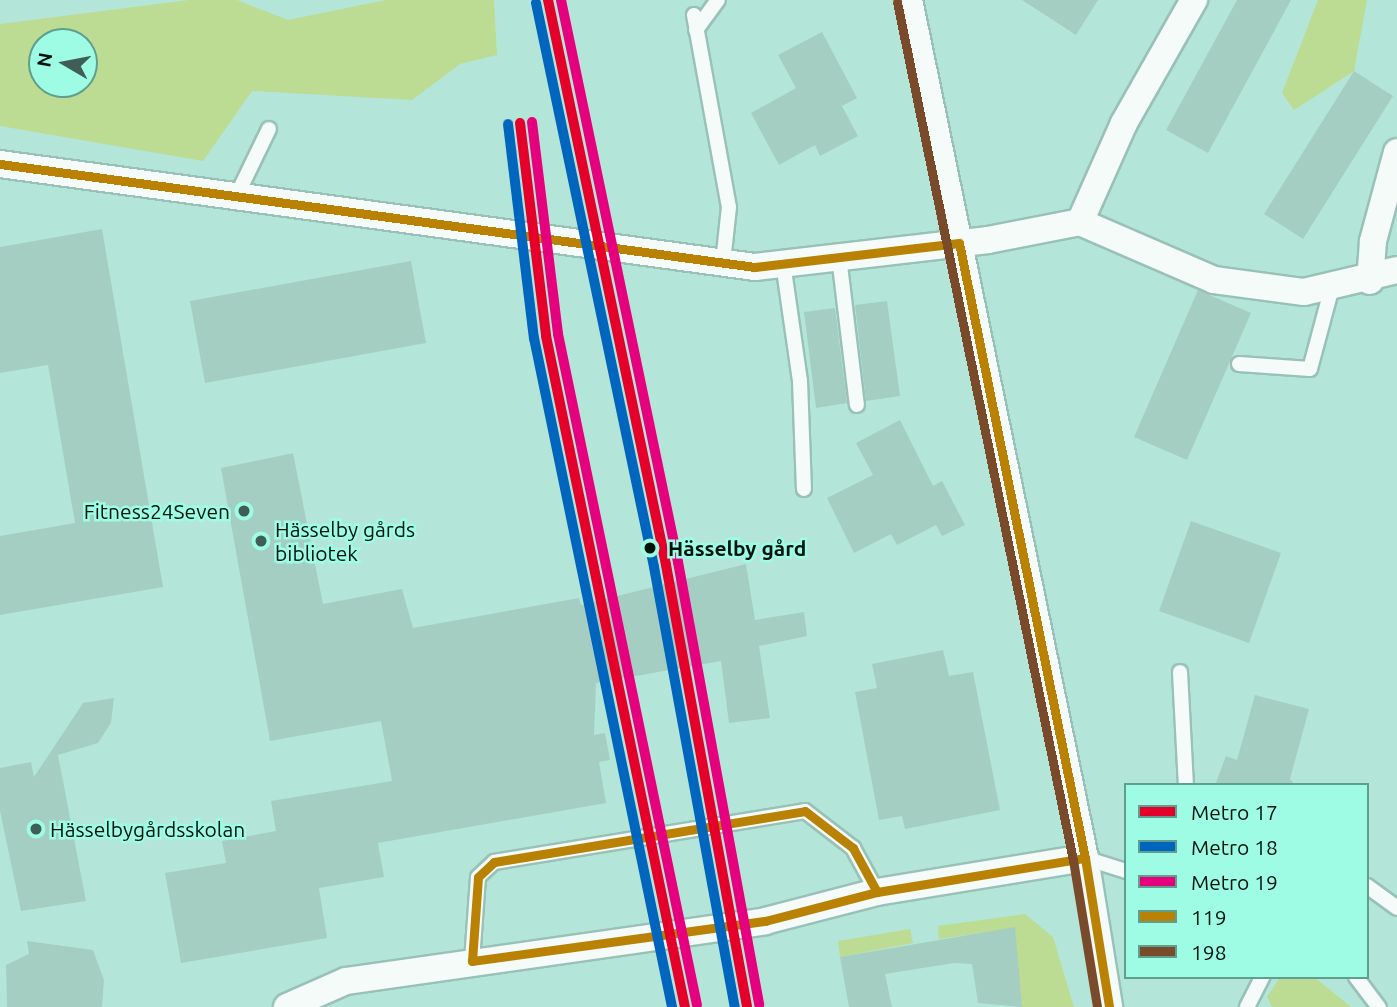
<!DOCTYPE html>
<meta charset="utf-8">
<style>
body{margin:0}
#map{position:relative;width:1397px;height:1007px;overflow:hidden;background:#b3e6d8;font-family:Ubuntu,sans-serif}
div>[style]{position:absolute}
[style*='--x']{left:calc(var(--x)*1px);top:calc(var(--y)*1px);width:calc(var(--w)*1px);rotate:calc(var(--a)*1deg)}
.green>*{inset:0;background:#bcdb93}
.building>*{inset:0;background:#a5cec3}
.roads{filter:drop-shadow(2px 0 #99c1b7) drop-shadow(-2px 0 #99c1b7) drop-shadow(0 2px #99c1b7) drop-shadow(0 -2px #99c1b7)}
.service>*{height:14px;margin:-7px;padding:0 7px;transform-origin:7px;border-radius:7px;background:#f4fbf9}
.minor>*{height:26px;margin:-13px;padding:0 13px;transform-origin:13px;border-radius:13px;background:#f4fbf9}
.bus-1>*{height:9px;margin:-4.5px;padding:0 4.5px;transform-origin:4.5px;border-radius:4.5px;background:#b98204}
.bus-2>*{height:9px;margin:-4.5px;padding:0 4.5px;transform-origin:4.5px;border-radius:4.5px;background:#7a4b2a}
.metro-1>*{height:10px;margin:-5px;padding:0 5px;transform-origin:5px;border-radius:5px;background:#e4002b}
.metro-2>*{height:10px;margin:-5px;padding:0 5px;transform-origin:5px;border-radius:5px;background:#0065bd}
.metro-3>*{height:10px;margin:-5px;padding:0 5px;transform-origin:5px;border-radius:5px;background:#e5007d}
.dots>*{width:19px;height:19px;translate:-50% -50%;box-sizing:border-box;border:4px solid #9dfce3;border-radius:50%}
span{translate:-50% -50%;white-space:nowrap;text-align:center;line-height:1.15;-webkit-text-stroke:5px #9dfce3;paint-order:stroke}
.poi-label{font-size:21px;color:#00140e}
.right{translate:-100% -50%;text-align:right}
.left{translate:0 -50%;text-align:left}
.stop-label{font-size:21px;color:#00140e;font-weight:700}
.legend{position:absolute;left:1124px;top:783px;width:245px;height:196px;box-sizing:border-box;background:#9dfce3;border:2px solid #5e9f8e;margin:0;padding:9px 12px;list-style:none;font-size:21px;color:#00140e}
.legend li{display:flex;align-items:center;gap:14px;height:35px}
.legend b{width:35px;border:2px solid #5e9f8e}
.north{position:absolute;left:28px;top:28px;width:70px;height:70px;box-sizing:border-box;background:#9dfce3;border:2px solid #5e9f8e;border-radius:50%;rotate:280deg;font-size:19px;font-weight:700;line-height:28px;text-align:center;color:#00140e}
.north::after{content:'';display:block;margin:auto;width:24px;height:32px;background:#3f5e55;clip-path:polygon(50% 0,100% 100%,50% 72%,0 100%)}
</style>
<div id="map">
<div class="green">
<i style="clip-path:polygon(evenodd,189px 0,237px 0,288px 20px,386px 0,494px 0,497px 55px,460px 64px,412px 100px,252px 91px,203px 161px,0 126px,0 24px,189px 0,84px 42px,84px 84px,42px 84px,42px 42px,84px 42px)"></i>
<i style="clip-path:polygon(1318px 0,1367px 0,1354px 71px,1294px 110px,1282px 93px)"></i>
<i style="clip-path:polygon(1025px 914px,1053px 937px,1074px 1007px,1022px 1007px,1014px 928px,939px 939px,938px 926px)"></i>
<i style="clip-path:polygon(910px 929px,913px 943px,840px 957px,838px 941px)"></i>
<i style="clip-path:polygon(1280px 977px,1314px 977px,1351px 1007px,1272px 1007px,1267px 997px)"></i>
</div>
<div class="building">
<i style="clip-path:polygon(1022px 0,1098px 0,1076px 35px)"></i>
<i style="clip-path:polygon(1237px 0,1291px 0,1208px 153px,1166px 130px)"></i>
<i style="clip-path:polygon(822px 32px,857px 98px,842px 106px,858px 136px,820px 156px,815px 145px,779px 165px,751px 113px,796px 88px,778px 55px)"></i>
<i style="clip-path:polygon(1354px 71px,1393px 96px,1303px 239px,1264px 214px)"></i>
<i style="clip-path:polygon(102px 229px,163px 587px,0 615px,0 536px,75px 523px,48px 365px,0 373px,0 247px)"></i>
<i style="clip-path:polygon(411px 261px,426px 343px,205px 383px,190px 301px)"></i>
<i style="clip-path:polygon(1198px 290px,1251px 313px,1187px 460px,1134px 437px)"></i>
<i style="clip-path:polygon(887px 301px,900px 396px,866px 401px,855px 305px)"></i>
<i style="clip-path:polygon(835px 308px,847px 403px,816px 408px,804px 312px)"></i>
<i style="clip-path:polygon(900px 420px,933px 486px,942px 481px,965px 525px,942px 536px,936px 525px,897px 545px,891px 534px,854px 553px,827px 498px,873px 475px,856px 443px)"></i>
<i style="clip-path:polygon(293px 453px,323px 604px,402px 589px,413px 628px,579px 598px,581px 605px,746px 564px,755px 620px,804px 612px,807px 636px,759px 646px,770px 718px,729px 723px,721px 661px,596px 683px,594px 735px,605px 733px,610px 760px,599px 762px,606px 803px,378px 843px,384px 877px,319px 888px,327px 938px,181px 963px,165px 873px,226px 863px,222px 841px,276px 831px,271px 801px,392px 781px,381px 721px,270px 741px,221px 468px)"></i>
<i style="clip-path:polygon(1191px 521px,1281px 553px,1249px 643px,1159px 611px)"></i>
<i style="clip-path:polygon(943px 650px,949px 676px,973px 672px,1000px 810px,905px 829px,902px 816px,879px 820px,855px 692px,877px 688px,872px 664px)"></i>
<i style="clip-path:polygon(1255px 695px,1309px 709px,1290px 779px,1295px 785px,1215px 785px,1226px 756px,1237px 760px)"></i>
<i style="clip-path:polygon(114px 698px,111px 723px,98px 743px,58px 755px,86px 901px,21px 911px,0 811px,0 768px,31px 762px,34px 777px,83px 703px)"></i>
<i style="clip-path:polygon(1015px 927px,1022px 1007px,978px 1003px,972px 964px,954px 963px,885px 974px,892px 1007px,849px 1007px,840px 957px)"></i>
<i style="clip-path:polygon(27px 941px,93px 950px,104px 980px,102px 1007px,7px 1007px,6px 965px,29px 954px)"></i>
</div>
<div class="roads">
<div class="service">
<i style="--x:694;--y:15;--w:195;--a:79.7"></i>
<i style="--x:729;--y:207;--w:55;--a:96.2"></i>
<i style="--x:696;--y:30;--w:37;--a:-54"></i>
<i style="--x:238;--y:193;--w:71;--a:-64.2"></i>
<i style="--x:839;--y:257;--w:149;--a:83.1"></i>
<i style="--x:783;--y:263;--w:119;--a:81.8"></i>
<i style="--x:800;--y:381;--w:108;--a:87.9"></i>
<i style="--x:1239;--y:364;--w:71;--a:4"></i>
<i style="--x:1310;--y:369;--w:85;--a:-75"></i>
<i style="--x:1180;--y:672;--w:113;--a:87"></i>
<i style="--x:1085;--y:858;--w:43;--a:17.6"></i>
<i style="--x:1367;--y:886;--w:37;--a:36"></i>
<i style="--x:472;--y:961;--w:84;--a:-85.9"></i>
<i style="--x:478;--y:877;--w:22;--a:-43"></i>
<i style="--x:494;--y:862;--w:315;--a:-9.3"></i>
<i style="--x:805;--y:811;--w:61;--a:37.6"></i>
<i style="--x:853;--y:848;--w:50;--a:61.4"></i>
<i style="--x:1356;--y:977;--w:38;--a:53"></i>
<i style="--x:1247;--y:1007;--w:34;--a:-63"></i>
</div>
<div class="minor">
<i style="--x:909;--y:0;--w:876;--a:78.41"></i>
<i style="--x:1085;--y:858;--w:151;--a:80.8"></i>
<i style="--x:0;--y:164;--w:762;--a:7.77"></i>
<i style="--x:755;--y:267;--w:235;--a:-6.6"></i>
<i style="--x:988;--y:240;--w:94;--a:-11.1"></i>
<i style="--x:1080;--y:222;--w:108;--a:-66"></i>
<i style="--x:1124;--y:123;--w:142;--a:-60.4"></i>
<i style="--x:1080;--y:222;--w:146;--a:23.4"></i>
<i style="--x:1214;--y:280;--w:91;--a:7.6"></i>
<i style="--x:1304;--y:292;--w:96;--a:-13.3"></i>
<i style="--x:1370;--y:281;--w:40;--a:-85.7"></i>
<i style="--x:1373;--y:241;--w:92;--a:-74.9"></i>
<i style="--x:287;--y:1007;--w:64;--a:-23.8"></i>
<i style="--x:346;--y:981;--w:423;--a:-8.1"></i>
<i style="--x:765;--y:921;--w:116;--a:-14.5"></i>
<i style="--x:877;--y:892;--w:211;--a:-9.3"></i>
</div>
</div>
<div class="bus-1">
<i style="--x:0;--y:164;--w:762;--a:7.77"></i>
<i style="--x:755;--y:267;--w:205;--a:-6.7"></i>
<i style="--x:959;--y:243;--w:628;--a:78.42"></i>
<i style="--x:1085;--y:858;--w:151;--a:80.8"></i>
<i style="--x:472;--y:961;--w:296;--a:-7.8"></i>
<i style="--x:765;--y:921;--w:116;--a:-14.5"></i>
<i style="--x:877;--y:892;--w:211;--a:-9.3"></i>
<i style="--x:472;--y:961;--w:84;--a:-85.9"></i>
<i style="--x:478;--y:877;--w:22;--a:-43"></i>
<i style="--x:494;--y:862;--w:315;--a:-9.3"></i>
<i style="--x:805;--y:811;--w:61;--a:37.6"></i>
<i style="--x:853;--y:848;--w:50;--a:61.4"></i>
</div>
<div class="bus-2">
<i style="--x:897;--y:2;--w:876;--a:78.41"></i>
<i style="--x:1073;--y:860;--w:149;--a:80.7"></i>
</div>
<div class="metro-1">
<i style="--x:548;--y:0;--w:577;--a:78.2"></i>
<i style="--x:666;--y:565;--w:449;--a:79.6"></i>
<i style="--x:520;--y:123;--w:215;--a:83"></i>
<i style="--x:546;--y:336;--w:685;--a:78.3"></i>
</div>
<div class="metro-2">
<i style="--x:536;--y:3;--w:576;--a:78.18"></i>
<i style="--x:654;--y:567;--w:447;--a:79.6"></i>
<i style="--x:508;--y:124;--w:216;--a:83.1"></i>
<i style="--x:534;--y:338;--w:683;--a:78.34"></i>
</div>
<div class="metro-3">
<i style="--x:561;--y:0;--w:574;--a:78.24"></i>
<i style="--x:678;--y:562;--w:450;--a:79.6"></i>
<i style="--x:532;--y:122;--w:214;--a:83"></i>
<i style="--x:558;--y:334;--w:685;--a:78.3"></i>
</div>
<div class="dots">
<i style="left:244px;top:511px;background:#3f5e55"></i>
<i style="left:261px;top:541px;background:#3f5e55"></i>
<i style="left:650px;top:548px;background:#00140e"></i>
<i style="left:36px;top:829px;background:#3f5e55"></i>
</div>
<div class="poi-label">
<span class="right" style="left:230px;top:511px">Fitness24Seven</span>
<span class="left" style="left:275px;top:541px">Hässelby gårds<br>bibliotek</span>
<span class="left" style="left:50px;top:829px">Hässelbygårdsskolan</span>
</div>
<div class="stop-label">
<span class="left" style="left:668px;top:548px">Hässelby gård</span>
</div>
<ul class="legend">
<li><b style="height:9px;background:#e4002b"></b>Metro 17</li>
<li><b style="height:9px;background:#0065bd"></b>Metro 18</li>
<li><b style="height:9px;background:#e5007d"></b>Metro 19</li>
<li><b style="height:9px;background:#b98204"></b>119</li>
<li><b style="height:9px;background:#7a4b2a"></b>198</li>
</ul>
<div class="north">N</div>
</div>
